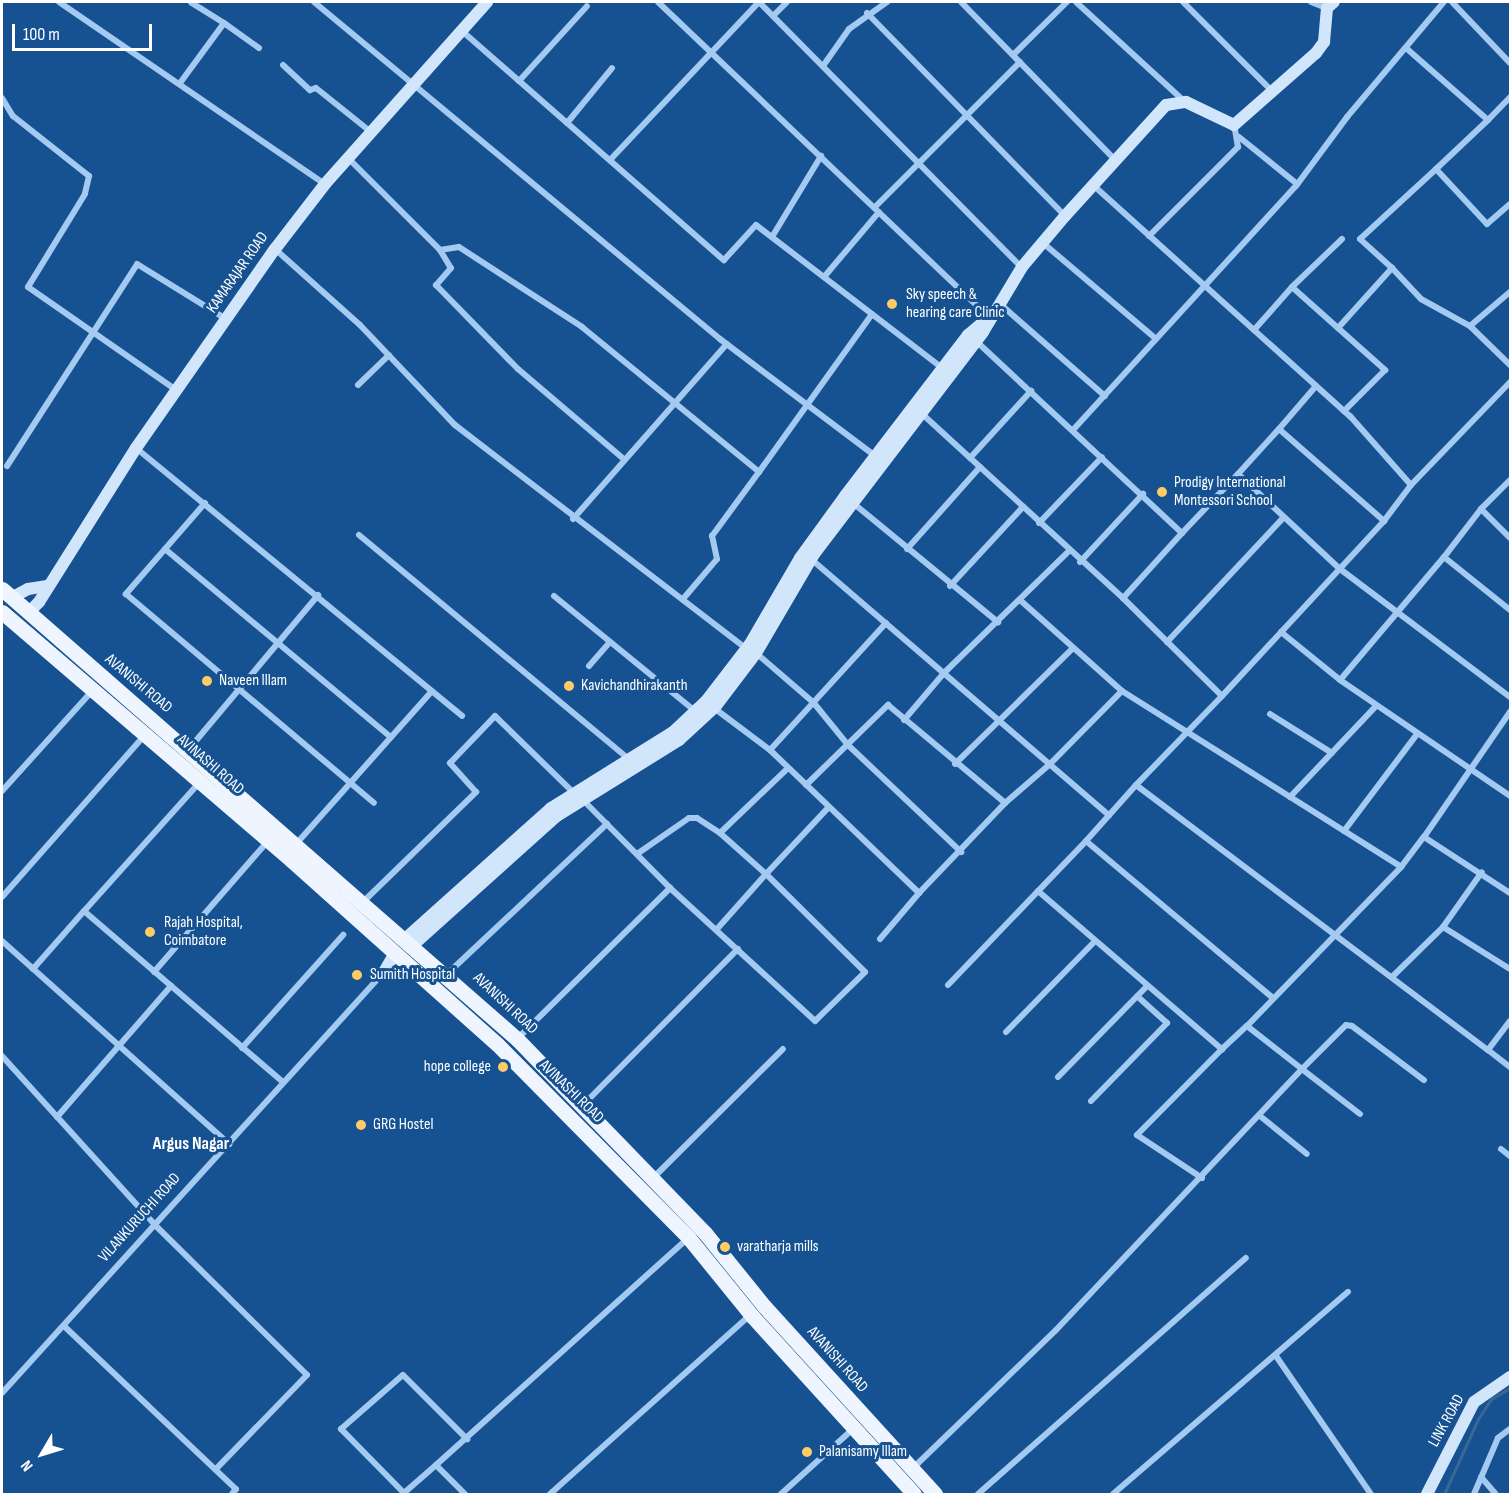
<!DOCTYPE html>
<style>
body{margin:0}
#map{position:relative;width:1512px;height:1496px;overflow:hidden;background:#165292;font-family:"Sofia Sans Condensed",sans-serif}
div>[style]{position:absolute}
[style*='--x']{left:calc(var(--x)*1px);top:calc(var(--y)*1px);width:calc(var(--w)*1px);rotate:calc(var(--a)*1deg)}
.stream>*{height:3px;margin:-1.5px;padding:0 1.5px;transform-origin:1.5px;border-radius:1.5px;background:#3b6795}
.street>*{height:6px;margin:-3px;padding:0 3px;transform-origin:3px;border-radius:3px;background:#a4caf1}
.secondary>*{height:12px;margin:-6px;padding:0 6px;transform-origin:6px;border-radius:6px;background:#d2e6fb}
.primary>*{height:15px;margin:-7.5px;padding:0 7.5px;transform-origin:7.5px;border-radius:7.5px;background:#eef5ff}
.dots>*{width:16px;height:16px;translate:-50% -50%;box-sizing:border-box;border:3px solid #165292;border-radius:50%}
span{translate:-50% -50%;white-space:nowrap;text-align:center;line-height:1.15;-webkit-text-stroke:6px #165292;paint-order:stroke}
.street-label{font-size:16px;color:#fff}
.poi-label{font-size:16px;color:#fff}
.left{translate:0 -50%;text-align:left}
.right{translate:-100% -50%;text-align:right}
.neighbourhood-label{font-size:18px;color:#fff;font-weight:700}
.frame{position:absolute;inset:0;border:3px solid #fff;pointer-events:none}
.north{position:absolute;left:12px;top:1424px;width:60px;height:60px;-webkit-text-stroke:4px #165292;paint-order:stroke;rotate:232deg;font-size:16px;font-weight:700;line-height:24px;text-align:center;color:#fff}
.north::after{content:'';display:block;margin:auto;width:21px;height:27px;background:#fff;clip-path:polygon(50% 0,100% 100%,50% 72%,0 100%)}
.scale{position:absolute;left:12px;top:24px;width:140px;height:27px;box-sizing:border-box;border:3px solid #fff;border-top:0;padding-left:8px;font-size:18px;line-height:21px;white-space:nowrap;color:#fff;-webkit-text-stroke:4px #165292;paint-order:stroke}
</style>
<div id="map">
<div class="stream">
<i style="--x:1444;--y:1494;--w:82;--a:-65.6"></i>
<i style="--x:1478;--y:1419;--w:24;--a:-57"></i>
<i style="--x:1491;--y:1399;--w:22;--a:-30"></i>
</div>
<div class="street">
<i style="--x:59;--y:2;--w:322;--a:34.4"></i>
<i style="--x:314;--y:2;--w:528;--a:39.69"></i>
<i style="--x:720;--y:339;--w:194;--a:37"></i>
<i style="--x:658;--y:2;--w:457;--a:43.6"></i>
<i style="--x:961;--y:2;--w:221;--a:45.7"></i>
<i style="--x:1076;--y:2;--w:148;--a:42.5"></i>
<i style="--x:1183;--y:2;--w:126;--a:45"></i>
<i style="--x:1311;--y:2;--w:17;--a:21"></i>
<i style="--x:1452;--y:2;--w:84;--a:46.4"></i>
<i style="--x:867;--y:13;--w:284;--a:45.7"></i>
<i style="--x:773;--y:16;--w:20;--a:-45"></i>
<i style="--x:224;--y:23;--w:43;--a:35.5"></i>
<i style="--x:462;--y:31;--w:348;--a:41.2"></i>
<i style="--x:724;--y:260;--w:47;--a:-47.6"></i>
<i style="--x:756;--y:225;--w:237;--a:37.5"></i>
<i style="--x:1406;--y:48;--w:109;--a:41.3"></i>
<i style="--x:1488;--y:120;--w:32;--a:-46"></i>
<i style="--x:1013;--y:55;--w:76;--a:-44.5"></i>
<i style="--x:283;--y:65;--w:37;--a:43"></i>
<i style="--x:310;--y:90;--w:6;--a:-18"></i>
<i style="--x:316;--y:88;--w:70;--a:38.7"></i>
<i style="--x:823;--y:66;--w:45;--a:-54.9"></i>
<i style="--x:849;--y:29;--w:47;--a:-35.4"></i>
<i style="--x:519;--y:81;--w:101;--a:-47.8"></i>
<i style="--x:180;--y:83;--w:74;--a:-53.7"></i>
<i style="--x:224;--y:23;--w:39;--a:-148"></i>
<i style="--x:2;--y:98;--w:21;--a:59"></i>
<i style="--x:13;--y:116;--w:97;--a:38.3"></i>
<i style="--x:89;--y:176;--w:18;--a:103"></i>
<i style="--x:85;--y:194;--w:109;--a:121.5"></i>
<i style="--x:28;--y:287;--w:180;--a:34.8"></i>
<i style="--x:1488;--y:120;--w:71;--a:136.7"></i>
<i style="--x:1436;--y:169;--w:75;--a:47.2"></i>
<i style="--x:1487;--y:224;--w:30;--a:-41"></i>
<i style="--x:567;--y:123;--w:71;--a:-50.7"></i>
<i style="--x:1239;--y:137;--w:75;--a:39"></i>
<i style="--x:349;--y:159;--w:129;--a:45"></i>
<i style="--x:440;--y:250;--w:19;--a:-9"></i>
<i style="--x:459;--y:247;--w:147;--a:33"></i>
<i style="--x:582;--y:327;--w:229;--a:39.3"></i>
<i style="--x:759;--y:472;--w:194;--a:-54.4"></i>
<i style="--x:610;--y:160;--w:217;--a:-46.7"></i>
<i style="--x:759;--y:2;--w:373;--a:45.3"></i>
<i style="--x:1093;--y:185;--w:346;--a:42"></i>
<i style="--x:1350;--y:416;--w:92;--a:48.5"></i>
<i style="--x:1411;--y:485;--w:45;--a:126.9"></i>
<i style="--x:1384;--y:521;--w:238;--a:132.8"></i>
<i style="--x:875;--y:207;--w:205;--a:-45"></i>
<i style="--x:1149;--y:236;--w:126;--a:-45"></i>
<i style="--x:1238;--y:147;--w:22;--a:-100"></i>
<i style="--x:772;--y:237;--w:95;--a:-58.8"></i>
<i style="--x:1342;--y:239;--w:69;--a:136.2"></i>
<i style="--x:1292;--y:287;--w:125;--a:41.7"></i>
<i style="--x:1385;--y:370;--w:58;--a:135"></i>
<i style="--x:1043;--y:243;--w:148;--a:40.3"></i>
<i style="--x:275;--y:249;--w:114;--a:41.8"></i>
<i style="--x:360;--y:325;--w:138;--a:46.5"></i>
<i style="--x:455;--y:425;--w:368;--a:37.5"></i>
<i style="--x:440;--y:250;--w:21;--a:59"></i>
<i style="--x:451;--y:268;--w:23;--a:131"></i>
<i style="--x:436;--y:285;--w:117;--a:45.7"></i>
<i style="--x:518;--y:369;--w:140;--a:40.4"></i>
<i style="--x:1392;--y:268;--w:42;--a:46.9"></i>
<i style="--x:1421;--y:299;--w:56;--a:28.9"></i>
<i style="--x:1470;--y:326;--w:52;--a:-40.4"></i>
<i style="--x:824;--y:277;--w:85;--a:-49.8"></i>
<i style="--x:999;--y:303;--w:141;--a:41.3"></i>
<i style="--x:1470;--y:326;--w:56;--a:44.3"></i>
<i style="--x:1338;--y:328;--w:81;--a:-48"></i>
<i style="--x:1392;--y:268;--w:43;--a:-137.8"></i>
<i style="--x:1360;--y:239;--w:103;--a:-42.6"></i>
<i style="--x:1254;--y:330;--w:57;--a:-48.5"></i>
<i style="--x:976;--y:341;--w:282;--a:43"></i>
<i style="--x:1182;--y:533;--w:88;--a:132.2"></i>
<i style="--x:358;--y:385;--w:43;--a:-44.1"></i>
<i style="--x:920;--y:412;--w:275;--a:42.5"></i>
<i style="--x:1123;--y:598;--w:139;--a:44.7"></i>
<i style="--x:1222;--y:696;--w:124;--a:134"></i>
<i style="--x:1136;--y:785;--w:441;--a:37"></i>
<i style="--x:1488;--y:1050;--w:36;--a:-53"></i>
<i style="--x:1279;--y:429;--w:57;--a:-49.3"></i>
<i style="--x:1073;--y:430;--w:331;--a:-47.6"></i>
<i style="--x:1296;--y:186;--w:86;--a:-53.5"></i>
<i style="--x:1347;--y:117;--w:150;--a:-49.9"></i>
<i style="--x:136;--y:448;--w:422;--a:39.4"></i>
<i style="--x:970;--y:458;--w:91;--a:-47.7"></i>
<i style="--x:7;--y:466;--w:240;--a:-57.2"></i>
<i style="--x:137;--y:264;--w:105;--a:31.7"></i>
<i style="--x:1238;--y:474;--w:61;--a:-47.7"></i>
<i style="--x:1279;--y:429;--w:140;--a:41.2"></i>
<i style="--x:1510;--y:480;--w:41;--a:135"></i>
<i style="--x:1481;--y:509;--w:61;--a:127.6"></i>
<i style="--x:1444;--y:557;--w:85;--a:38.8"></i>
<i style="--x:1411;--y:485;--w:143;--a:-46.1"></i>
<i style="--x:205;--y:503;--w:121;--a:131"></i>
<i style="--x:126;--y:594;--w:324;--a:40.1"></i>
<i style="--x:853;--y:503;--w:188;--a:39.4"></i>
<i style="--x:1481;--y:509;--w:41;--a:45"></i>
<i style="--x:573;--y:519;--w:233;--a:-48.7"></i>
<i style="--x:1039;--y:523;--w:91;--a:-46.3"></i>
<i style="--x:1182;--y:533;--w:81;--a:-46.5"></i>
<i style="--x:1238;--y:474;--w:139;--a:43"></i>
<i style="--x:1340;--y:569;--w:213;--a:37"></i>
<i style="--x:359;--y:535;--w:351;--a:39.7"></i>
<i style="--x:165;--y:549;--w:294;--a:39.8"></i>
<i style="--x:907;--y:549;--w:110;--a:-48.3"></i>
<i style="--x:1444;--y:557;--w:161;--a:130.2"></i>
<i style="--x:1340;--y:680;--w:206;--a:34.3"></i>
<i style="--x:811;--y:559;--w:393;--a:40.7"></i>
<i style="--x:1080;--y:562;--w:93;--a:-47.2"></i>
<i style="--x:950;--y:586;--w:108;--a:-47.3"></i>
<i style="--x:554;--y:596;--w:182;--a:39.2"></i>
<i style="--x:683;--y:599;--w:52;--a:-49.6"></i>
<i style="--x:717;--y:559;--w:24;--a:-102"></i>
<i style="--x:712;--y:536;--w:79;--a:-53.7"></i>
<i style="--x:1020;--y:600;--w:137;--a:41.7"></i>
<i style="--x:1122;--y:691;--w:330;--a:32.2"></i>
<i style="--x:1281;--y:632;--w:76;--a:39.1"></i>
<i style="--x:1167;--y:642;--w:168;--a:-46.9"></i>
<i style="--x:756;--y:653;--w:75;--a:40.7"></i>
<i style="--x:813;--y:702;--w:55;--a:50.9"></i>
<i style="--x:848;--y:745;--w:156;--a:43.4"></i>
<i style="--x:589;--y:666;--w:32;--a:-49"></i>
<i style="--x:714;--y:708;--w:70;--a:36.9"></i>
<i style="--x:770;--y:750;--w:207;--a:43.8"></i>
<i style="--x:919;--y:893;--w:124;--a:-46.3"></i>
<i style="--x:1005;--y:803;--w:58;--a:-40.8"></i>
<i style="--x:1049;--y:765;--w:104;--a:-45.4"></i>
<i style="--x:1270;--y:714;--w:73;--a:32.2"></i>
<i style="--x:904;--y:720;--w:62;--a:-49.6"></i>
<i style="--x:944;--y:673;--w:173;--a:-44.3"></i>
<i style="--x:189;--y:749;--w:201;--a:-50"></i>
<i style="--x:770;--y:750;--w:172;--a:-47.6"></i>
<i style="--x:955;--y:764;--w:165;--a:-44.5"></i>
<i style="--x:199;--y:783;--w:172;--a:131.9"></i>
<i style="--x:84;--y:911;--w:262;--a:40.7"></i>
<i style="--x:806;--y:785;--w:115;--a:-44.3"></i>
<i style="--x:888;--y:705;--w:153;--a:39.9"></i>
<i style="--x:1136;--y:785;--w:75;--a:131.8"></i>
<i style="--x:1086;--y:841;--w:244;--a:40"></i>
<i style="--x:2;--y:791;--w:136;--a:-48"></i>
<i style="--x:1290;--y:797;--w:125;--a:-46.6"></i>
<i style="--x:582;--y:799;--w:125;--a:45.3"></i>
<i style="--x:670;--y:888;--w:197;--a:42.5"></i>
<i style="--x:815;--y:1021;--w:70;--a:-44.4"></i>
<i style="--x:865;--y:972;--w:139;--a:-135.3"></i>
<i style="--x:766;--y:874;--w:91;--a:-46.8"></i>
<i style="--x:1344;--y:831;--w:121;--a:-53"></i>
<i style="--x:720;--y:833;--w:94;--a:-43.7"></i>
<i style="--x:1424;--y:837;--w:152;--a:-55.5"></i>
<i style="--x:297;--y:843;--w:203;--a:-48.4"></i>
<i style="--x:637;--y:854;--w:63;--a:-34.7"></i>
<i style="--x:689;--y:818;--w:8;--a:0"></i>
<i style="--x:697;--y:818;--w:27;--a:33"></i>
<i style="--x:720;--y:833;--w:62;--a:41.7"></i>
<i style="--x:766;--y:874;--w:74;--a:131.7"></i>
<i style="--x:1038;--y:891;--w:243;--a:40.7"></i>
<i style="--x:1222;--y:1049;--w:121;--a:134.7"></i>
<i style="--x:1137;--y:1135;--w:78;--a:33.5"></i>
<i style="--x:2;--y:897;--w:216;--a:-48.6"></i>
<i style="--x:363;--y:902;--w:158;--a:-44.2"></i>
<i style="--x:476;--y:792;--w:39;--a:-132"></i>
<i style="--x:450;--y:763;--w:65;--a:-46.2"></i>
<i style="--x:495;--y:716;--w:110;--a:44.3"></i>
<i style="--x:1443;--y:927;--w:67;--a:-54.7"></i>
<i style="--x:880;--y:939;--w:60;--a:-49.7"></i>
<i style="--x:2;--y:941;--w:305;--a:41.8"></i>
<i style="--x:33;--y:969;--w:77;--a:-48.7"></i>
<i style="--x:154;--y:972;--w:174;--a:-49"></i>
<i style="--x:446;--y:975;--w:221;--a:-43.2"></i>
<i style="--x:1392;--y:977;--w:71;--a:-44.4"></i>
<i style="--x:1443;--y:927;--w:79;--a:32.1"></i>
<i style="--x:948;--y:985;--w:199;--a:-46.2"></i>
<i style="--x:1006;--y:1032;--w:127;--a:-45.6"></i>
<i style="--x:518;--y:1038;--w:214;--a:-44.6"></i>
<i style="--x:242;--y:1048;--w:152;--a:-48.2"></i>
<i style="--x:1222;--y:1049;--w:34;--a:-43"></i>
<i style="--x:1488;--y:1050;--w:28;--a:38"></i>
<i style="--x:2;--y:1056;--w:229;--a:47.8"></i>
<i style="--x:156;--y:1226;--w:212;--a:44.6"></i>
<i style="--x:307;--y:1375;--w:131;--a:134.1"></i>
<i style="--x:1058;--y:1077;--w:127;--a:-45.6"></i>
<i style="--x:1091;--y:1101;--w:109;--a:-45.7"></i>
<i style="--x:1167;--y:1023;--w:40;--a:-138"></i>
<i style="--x:583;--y:1105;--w:220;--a:-45.2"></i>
<i style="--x:1360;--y:1114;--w:73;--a:-142.2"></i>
<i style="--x:1302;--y:1069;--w:62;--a:-45"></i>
<i style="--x:1346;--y:1025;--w:6;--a:9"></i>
<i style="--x:1352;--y:1026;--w:90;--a:36.9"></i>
<i style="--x:1260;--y:1116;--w:60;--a:39"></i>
<i style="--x:57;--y:1117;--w:174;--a:-49"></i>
<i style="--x:1501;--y:1149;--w:11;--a:38"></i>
<i style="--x:653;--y:1178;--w:183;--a:-44.8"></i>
<i style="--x:64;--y:1326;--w:237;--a:43.5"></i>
<i style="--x:236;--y:1489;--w:6;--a:129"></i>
<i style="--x:1276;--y:1356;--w:168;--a:55.5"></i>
<i style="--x:2;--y:1393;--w:568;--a:-47.78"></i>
<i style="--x:436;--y:1465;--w:43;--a:138.8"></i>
<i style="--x:404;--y:1493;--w:90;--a:-134.5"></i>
<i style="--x:341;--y:1429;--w:82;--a:-41.1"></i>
<i style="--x:403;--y:1375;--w:91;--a:45"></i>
<i style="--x:912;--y:1469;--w:200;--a:-44"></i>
<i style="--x:1056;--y:1330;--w:359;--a:-46.7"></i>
<i style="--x:1302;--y:1069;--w:70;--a:-142"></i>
<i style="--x:1247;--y:1026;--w:221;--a:-45.9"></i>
<i style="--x:1401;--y:867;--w:38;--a:-53"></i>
<i style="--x:1424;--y:837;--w:103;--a:33.1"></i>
<i style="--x:1481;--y:1477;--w:23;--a:49"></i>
<i style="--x:465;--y:1494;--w:41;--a:-135"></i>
<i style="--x:436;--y:1465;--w:339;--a:-42"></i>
<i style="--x:550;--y:1494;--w:270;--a:-41.8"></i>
<i style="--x:781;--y:1494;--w:97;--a:-42.1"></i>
<i style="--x:978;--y:1494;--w:357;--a:-41.4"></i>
<i style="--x:1113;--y:1494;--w:310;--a:-40.7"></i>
<i style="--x:1474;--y:1494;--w:61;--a:-66.8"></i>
<i style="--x:1498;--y:1438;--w:15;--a:-37"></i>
</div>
<div class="secondary">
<i style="--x:11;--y:598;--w:19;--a:-28"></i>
<i style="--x:28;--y:589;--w:18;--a:-9"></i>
<i style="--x:28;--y:613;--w:16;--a:-45"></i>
<i style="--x:39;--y:602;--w:182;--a:-57.8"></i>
<i style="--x:136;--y:448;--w:243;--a:-55.1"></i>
<i style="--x:275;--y:249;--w:82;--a:-52.4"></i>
<i style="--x:325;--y:184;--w:244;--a:-48.3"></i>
<i style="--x:405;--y:939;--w:196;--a:-41.9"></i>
<i style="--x:551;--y:808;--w:144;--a:-31.9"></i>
<i style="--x:673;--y:732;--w:47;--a:-43.3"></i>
<i style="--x:707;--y:700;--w:71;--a:-52.5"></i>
<i style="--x:750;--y:644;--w:99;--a:-59.8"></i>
<i style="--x:800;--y:558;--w:77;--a:-54"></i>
<i style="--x:845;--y:496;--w:203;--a:-52.6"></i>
<i style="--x:968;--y:335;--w:23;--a:-40"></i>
<i style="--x:413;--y:945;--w:193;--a:-41.9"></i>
<i style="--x:557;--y:816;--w:144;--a:-31.9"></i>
<i style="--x:679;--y:740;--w:49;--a:-42.5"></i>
<i style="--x:715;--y:707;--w:68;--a:-52.8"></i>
<i style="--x:756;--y:653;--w:115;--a:-59.6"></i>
<i style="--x:814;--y:554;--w:279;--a:-52.7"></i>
<i style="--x:983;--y:332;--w:76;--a:-59"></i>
<i style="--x:1022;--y:267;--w:67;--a:-49.9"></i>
<i style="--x:1065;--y:216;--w:150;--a:-47.7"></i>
<i style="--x:1166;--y:105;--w:20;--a:-9"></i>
<i style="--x:1186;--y:102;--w:53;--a:25.6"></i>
<i style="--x:1234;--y:125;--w:109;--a:-41.3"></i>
<i style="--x:1316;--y:53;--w:14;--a:-54"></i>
<i style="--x:1324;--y:42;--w:34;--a:-85"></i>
<i style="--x:1327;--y:8;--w:9;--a:-41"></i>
<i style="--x:384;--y:972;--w:22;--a:-60"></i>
<i style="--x:1427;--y:1494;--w:103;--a:-62.9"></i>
<i style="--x:1474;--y:1402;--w:44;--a:-34.8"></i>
</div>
<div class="primary">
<i style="--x:2;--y:589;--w:684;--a:41.15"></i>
<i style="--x:517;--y:1039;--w:270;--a:45.9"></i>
<i style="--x:705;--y:1233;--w:94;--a:51.1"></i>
<i style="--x:764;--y:1306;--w:254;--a:47.7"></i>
<i style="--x:2;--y:612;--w:381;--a:40.6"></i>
<i style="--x:291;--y:860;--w:276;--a:41.8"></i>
<i style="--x:497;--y:1044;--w:272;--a:45.3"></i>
<i style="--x:688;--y:1237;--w:103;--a:50.9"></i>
<i style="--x:753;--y:1317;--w:239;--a:47.7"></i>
</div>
<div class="dots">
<i style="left:892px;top:304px;background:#ffcb64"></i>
<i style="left:1162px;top:492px;background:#ffcb64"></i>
<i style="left:207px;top:681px;background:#ffcb64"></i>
<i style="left:569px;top:686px;background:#ffcb64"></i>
<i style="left:150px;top:932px;background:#ffcb64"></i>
<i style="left:357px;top:975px;background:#ffcb64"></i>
<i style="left:503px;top:1067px;background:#ffcb64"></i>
<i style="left:361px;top:1125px;background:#ffcb64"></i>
<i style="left:725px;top:1247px;background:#ffcb64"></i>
<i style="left:807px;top:1452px;background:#ffcb64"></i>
</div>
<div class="street-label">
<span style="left:238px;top:273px;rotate:-55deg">KAMARAJAR ROAD</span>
<span style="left:138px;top:684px;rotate:40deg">AVANISHI ROAD</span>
<span style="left:210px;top:765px;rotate:41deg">AVINASHI ROAD</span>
<span style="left:505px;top:1004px;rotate:43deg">AVANISHI ROAD</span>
<span style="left:571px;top:1092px;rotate:44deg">AVINASHI ROAD</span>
<span style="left:140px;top:1218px;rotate:-48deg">VILANKURUCHI ROAD</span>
<span style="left:837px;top:1360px;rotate:48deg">AVANISHI ROAD</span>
<span style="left:1447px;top:1421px;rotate:-61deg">LINK ROAD</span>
</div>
<div class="poi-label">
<span class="left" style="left:906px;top:304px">Sky speech &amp;<br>hearing care Clinic</span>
<span class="left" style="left:1174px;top:492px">Prodigy International<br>Montessori School</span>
<span class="left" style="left:219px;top:681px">Naveen Illam</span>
<span class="left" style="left:581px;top:686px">Kavichandhirakanth</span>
<span class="left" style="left:164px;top:932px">Rajah Hospital,<br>Coimbatore</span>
<span class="left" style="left:370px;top:975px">Sumith Hospital</span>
<span class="right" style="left:491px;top:1067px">hope college</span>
<span class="left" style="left:373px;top:1125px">GRG Hostel</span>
<span class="left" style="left:737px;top:1247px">varatharja mills</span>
<span class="left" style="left:819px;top:1452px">Palanisamy Illam</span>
</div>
<div class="neighbourhood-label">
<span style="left:191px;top:1144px">Argus Nagar</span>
</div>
<div class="frame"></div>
<div class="north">N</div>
<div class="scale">100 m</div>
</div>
